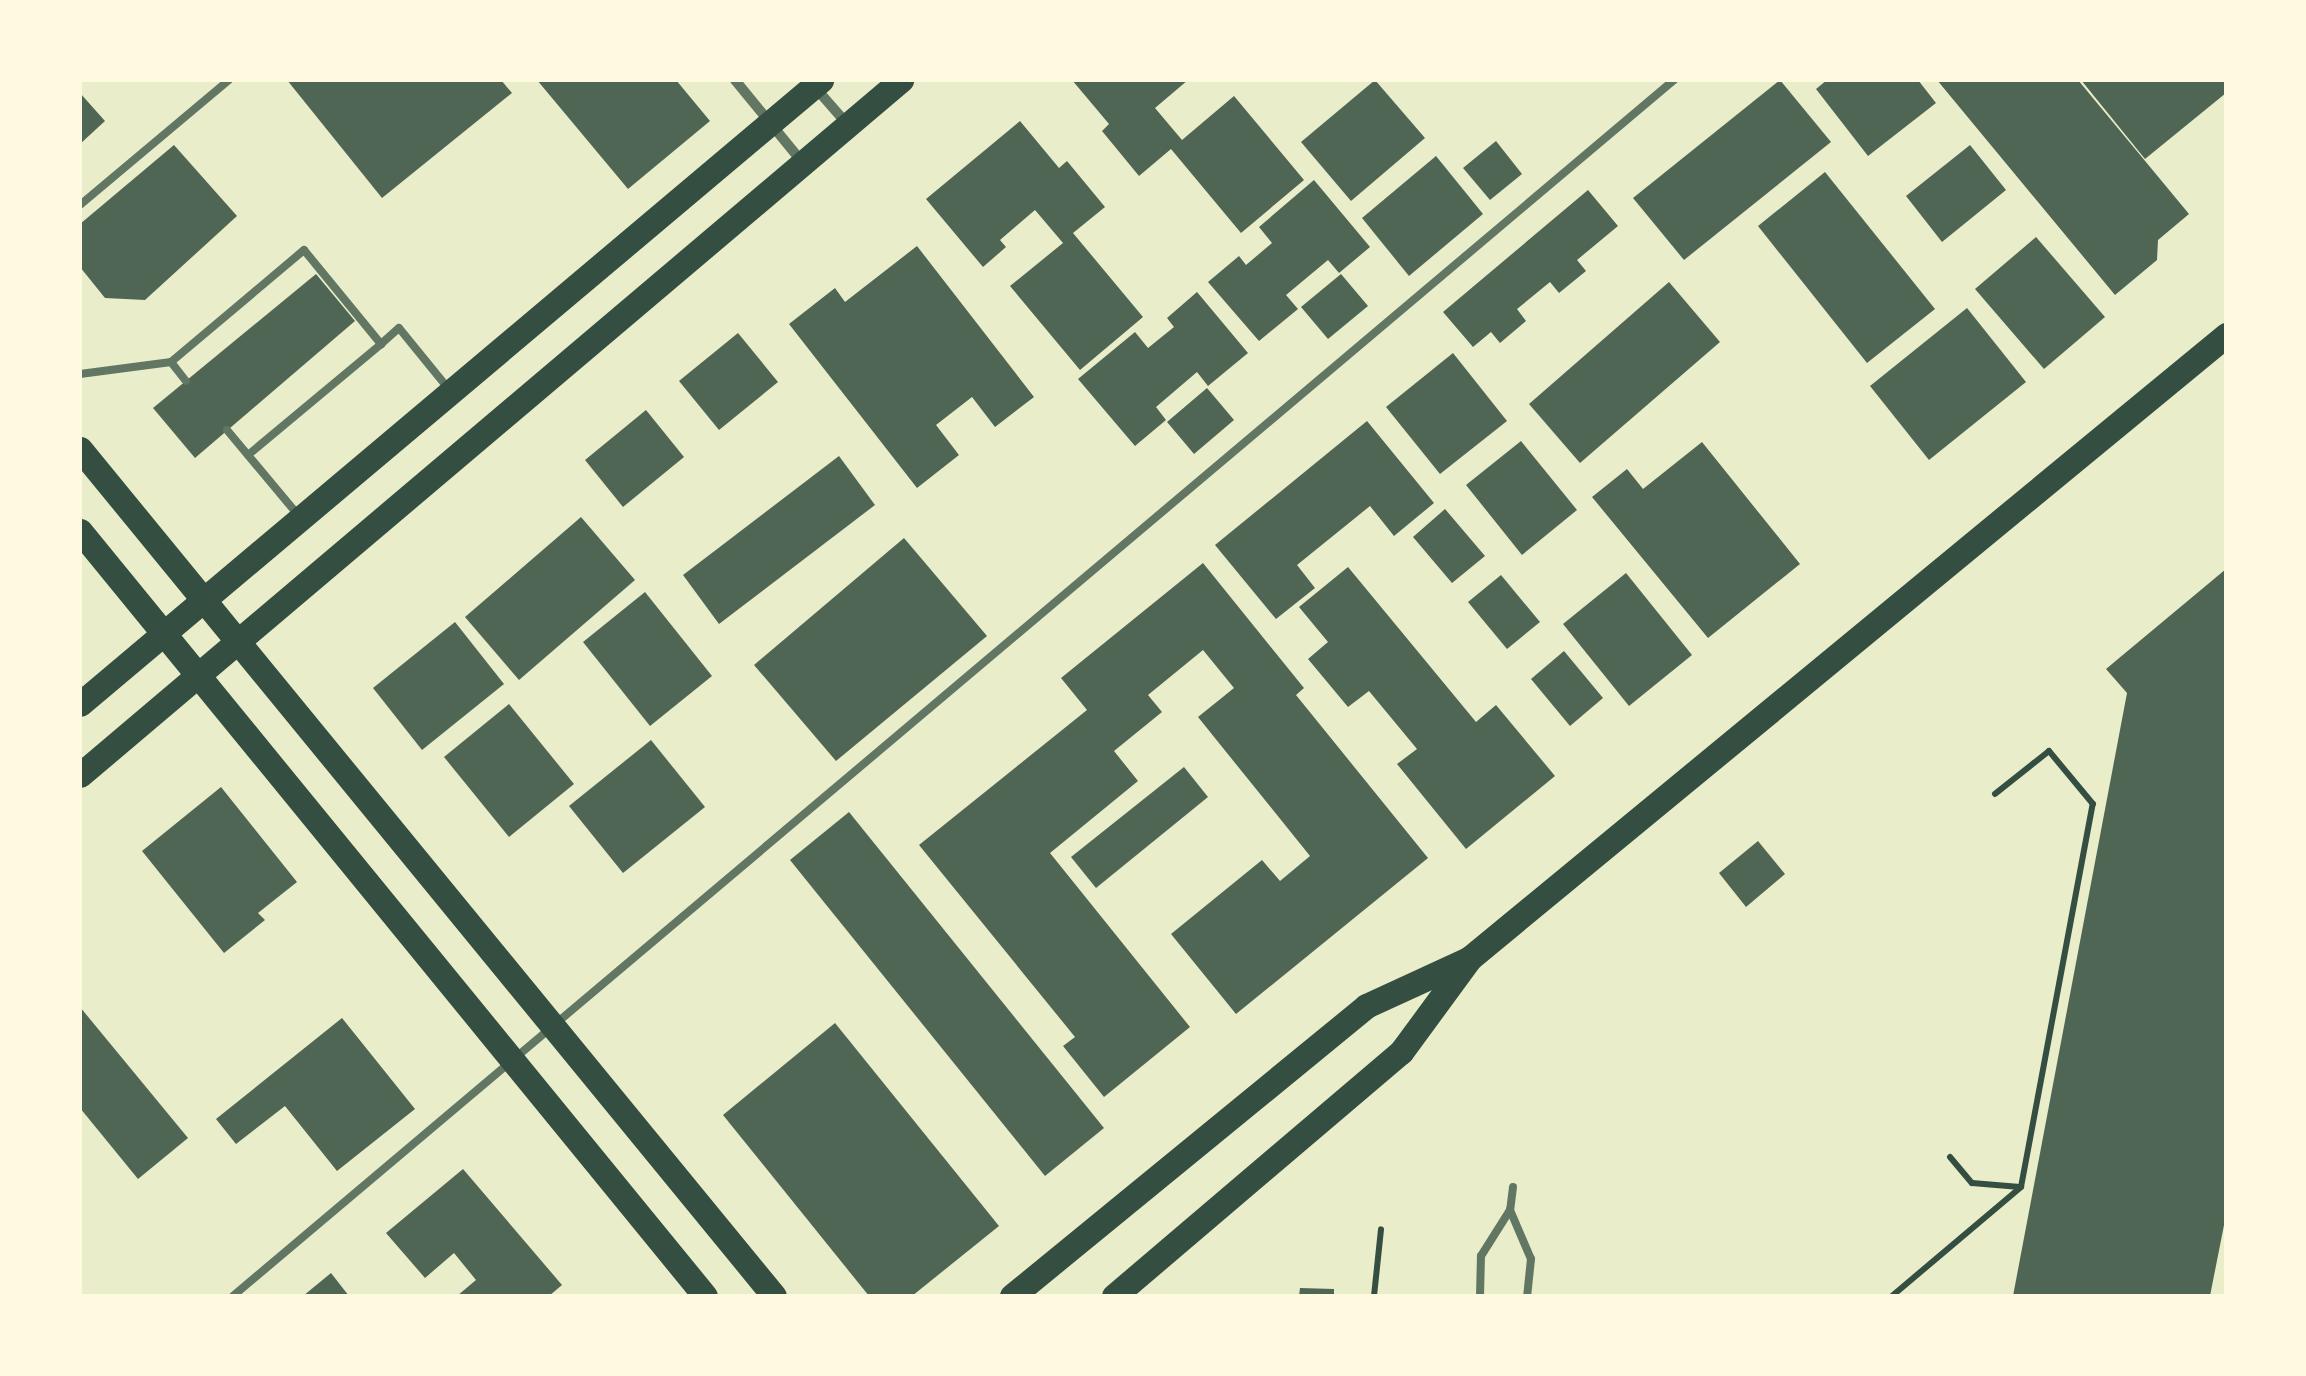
<!DOCTYPE html>
<style>
body{margin:0}
#map{position:relative;width:2306px;height:1376px;overflow:hidden;background:#e9edc9;font-family:Signika,sans-serif}
div>[style]{position:absolute}
[style*='--x']{left:calc(var(--x)*1px);top:calc(var(--y)*1px);width:calc(var(--w)*1px);rotate:calc(var(--a)*1deg)}
.building>*{inset:0;background:#4f6655}
.path>*{height:6px;margin:-3px;padding:0 3px;transform-origin:3px;border-radius:3px;background:#344e41}
.service>*{height:8px;margin:-4px;padding:0 4px;transform-origin:4px;border-radius:4px;background:#617663}
.minor>*{height:10px;margin:-5px;padding:0 5px;transform-origin:5px;border-radius:5px;background:#617663}
.primary>*{height:25px;margin:-12.5px;padding:0 12.5px;transform-origin:12.5px;border-radius:12.5px;background:#344e41}
span{translate:-50% -50%;white-space:nowrap;text-align:center;line-height:1.15;-webkit-text-stroke:10px #fefae0;paint-order:stroke}
.frame{position:absolute;inset:0;border:82px solid #fefae0;pointer-events:none}
</style>
<div id="map">
<div class="building">
<i style="clip-path:polygon(287px 80px,501px 80px,512px 93px,382px 198px)"></i>
<i style="clip-path:polygon(537px 80px,676px 80px,710px 121px,628px 189px)"></i>
<i style="clip-path:polygon(1072px 80px,1188px 80px,1155px 108px,1182px 140px,1234px 96px,1304px 180px,1241px 233px,1171px 149px,1139px 176px,1102px 131px,1109px 124px)"></i>
<i style="clip-path:polygon(1375px 80px,1425px 138px,1351px 201px,1301px 142px)"></i>
<i style="clip-path:polygon(1780px 80px,1831px 142px,1684px 260px,1633px 198px)"></i>
<i style="clip-path:polygon(1827px 80px,1918px 80px,1936px 103px,1868px 156px,1816px 89px)"></i>
<i style="clip-path:polygon(1937px 80px,2078px 80px,2189px 214px,2158px 240px,2157px 260px,2115px 295px)"></i>
<i style="clip-path:polygon(2081px 80px,2226px 80px,2226px 93px,2145px 159px)"></i>
<i style="clip-path:polygon(80px 93px,105px 121px,80px 144px)"></i>
<i style="clip-path:polygon(1020px 121px,1059px 168px,1067px 161px,1105px 207px,1073px 233px,1143px 317px,1080px 370px,1010px 286px,1063px 243px,1035px 210px,1000px 240px,1006px 247px,983px 267px,926px 199px)"></i>
<i style="clip-path:polygon(1496px 141px,1522px 174px,1490px 200px,1463px 168px)"></i>
<i style="clip-path:polygon(174px 145px,237px 216px,145px 300px,105px 298px,80px 267px,80px 224px)"></i>
<i style="clip-path:polygon(1970px 145px,2006px 190px,1942px 242px,1906px 196px)"></i>
<i style="clip-path:polygon(1436px 156px,1483px 214px,1409px 276px,1362px 218px)"></i>
<i style="clip-path:polygon(1825px 172px,1935px 309px,1867px 363px,1758px 226px)"></i>
<i style="clip-path:polygon(1314px 180px,1370px 247px,1339px 273px,1328px 260px,1286px 295px,1298px 309px,1259px 341px,1208px 282px,1239px 256px,1246px 265px,1272px 243px,1259px 227px)"></i>
<i style="clip-path:polygon(1588px 190px,1618px 226px,1577px 260px,1586px 271px,1559px 293px,1550px 282px,1517px 309px,1526px 321px,1500px 343px,1491px 332px,1473px 347px,1443px 312px)"></i>
<i style="clip-path:polygon(2036px 237px,2105px 317px,2044px 369px,1975px 289px)"></i>
<i style="clip-path:polygon(917px 246px,1034px 397px,995px 427px,972px 397px,936px 425px,959px 455px,917px 488px,789px 324px,835px 288px,845px 302px)"></i>
<i style="clip-path:polygon(316px 274px,355px 321px,195px 458px,153px 408px)"></i>
<i style="clip-path:polygon(1341px 274px,1368px 306px,1328px 339px,1301px 307px)"></i>
<i style="clip-path:polygon(1669px 282px,1720px 342px,1580px 463px,1529px 404px)"></i>
<i style="clip-path:polygon(1197px 292px,1248px 353px,1208px 386px,1197px 372px,1156px 407px,1166px 420px,1135px 446px,1078px 379px,1135px 332px,1148px 348px,1174px 327px,1167px 318px)"></i>
<i style="clip-path:polygon(1967px 308px,2026px 382px,1929px 460px,1870px 386px)"></i>
<i style="clip-path:polygon(738px 333px,778px 382px,719px 430px,679px 381px)"></i>
<i style="clip-path:polygon(1453px 353px,1507px 421px,1440px 474px,1386px 407px)"></i>
<i style="clip-path:polygon(1207px 388px,1234px 420px,1194px 454px,1167px 422px)"></i>
<i style="clip-path:polygon(646px 410px,684px 457px,623px 507px,585px 460px)"></i>
<i style="clip-path:polygon(1367px 421px,1434px 503px,1394px 536px,1370px 506px,1297px 565px,1315px 588px,1276px 619px,1215px 545px)"></i>
<i style="clip-path:polygon(1521px 441px,1577px 510px,1522px 555px,1466px 485px)"></i>
<i style="clip-path:polygon(1702px 442px,1800px 564px,1708px 638px,1592px 497px,1627px 469px,1643px 489px)"></i>
<i style="clip-path:polygon(839px 456px,875px 505px,719px 624px,683px 575px)"></i>
<i style="clip-path:polygon(1445px 509px,1485px 556px,1452px 583px,1413px 537px)"></i>
<i style="clip-path:polygon(581px 517px,635px 580px,519px 680px,465px 617px)"></i>
<i style="clip-path:polygon(904px 538px,987px 636px,836px 761px,754px 665px)"></i>
<i style="clip-path:polygon(1203px 563px,1304px 688px,1296px 695px,1428px 858px,1236px 1014px,1171px 934px,1262px 860px,1280px 881px,1310px 856px,1198px 717px,1234px 688px,1203px 650px,1148px 695px,1162px 712px,1114px 751px,1138px 781px,1050px 853px,1190px 1027px,1104px 1097px,1063px 1046px,1075px 1037px,919px 845px,1087px 710px,1061px 678px)"></i>
<i style="clip-path:polygon(1348px 567px,1476px 722px,1496px 705px,1555px 776px,1466px 849px,1397px 764px,1417px 749px,1369px 691px,1348px 707px,1308px 659px,1328px 642px,1299px 607px)"></i>
<i style="clip-path:polygon(2226px 569px,2226px 1215px,2210px 1296px,2013px 1296px,2127px 693px,2106px 669px)"></i>
<i style="clip-path:polygon(1626px 573px,1692px 655px,1629px 706px,1563px 624px)"></i>
<i style="clip-path:polygon(1501px 575px,1540px 622px,1507px 649px,1468px 602px)"></i>
<i style="clip-path:polygon(645px 592px,712px 676px,650px 726px,583px 642px)"></i>
<i style="clip-path:polygon(455px 622px,504px 684px,422px 750px,373px 688px)"></i>
<i style="clip-path:polygon(1564px 651px,1603px 698px,1570px 726px,1531px 679px)"></i>
<i style="clip-path:polygon(509px 704px,574px 784px,509px 837px,444px 757px)"></i>
<i style="clip-path:polygon(651px 740px,705px 807px,623px 873px,569px 806px)"></i>
<i style="clip-path:polygon(1184px 767px,1208px 797px,1096px 888px,1071px 857px)"></i>
<i style="clip-path:polygon(221px 787px,297px 882px,258px 913px,265px 920px,224px 953px,142px 851px)"></i>
<i style="clip-path:polygon(849px 812px,1104px 1128px,1045px 1176px,790px 860px)"></i>
<i style="clip-path:polygon(1758px 841px,1785px 874px,1746px 907px,1719px 873px)"></i>
<i style="clip-path:polygon(80px 1007px,188px 1138px,138px 1179px,80px 1108px)"></i>
<i style="clip-path:polygon(342px 1018px,415px 1109px,337px 1171px,285px 1106px,236px 1144px,216px 1119px)"></i>
<i style="clip-path:polygon(835px 1023px,999px 1226px,912px 1296px,869px 1296px,723px 1115px)"></i>
<i style="clip-path:polygon(463px 1169px,562px 1285px,549px 1296px,457px 1296px,476px 1280px,454px 1253px,425px 1278px,386px 1233px)"></i>
<i style="clip-path:polygon(331px 1273px,349px 1296px,303px 1296px)"></i>
<i style="clip-path:polygon(1300px 1288px,1334px 1289px,1334px 1296px,1299px 1296px)"></i>
</div>
<div class="path">
<i style="--x:1950;--y:1157;--w:34;--a:50"></i>
<i style="--x:1972;--y:1183;--w:48;--a:4.8"></i>
<i style="--x:1374;--y:1296;--w:67;--a:-84"></i>
<i style="--x:1892;--y:1296;--w:169;--a:-40.2"></i>
<i style="--x:2021;--y:1187;--w:390;--a:-79.4"></i>
<i style="--x:2093;--y:804;--w:69;--a:-129.7"></i>
<i style="--x:2049;--y:751;--w:69;--a:141.5"></i>
</div>
<div class="service">
<i style="--x:80;--y:205;--w:194;--a:-40"></i>
<i style="--x:171;--y:362;--w:174;--a:-40.1"></i>
<i style="--x:304;--y:250;--w:122;--a:50.7"></i>
<i style="--x:381;--y:344;--w:24;--a:-42"></i>
<i style="--x:399;--y:328;--w:77;--a:50.8"></i>
<i style="--x:80;--y:374;--w:92;--a:-7.5"></i>
<i style="--x:171;--y:362;--w:24;--a:52"></i>
<i style="--x:227;--y:430;--w:111;--a:50.1"></i>
<i style="--x:248;--y:455;--w:173;--a:-39.8"></i>
<i style="--x:1513;--y:1187;--w:23;--a:97"></i>
<i style="--x:1510;--y:1210;--w:53;--a:66.8"></i>
<i style="--x:1531;--y:1259;--w:37;--a:96"></i>
<i style="--x:233;--y:1296;--w:1886;--a:-40.16"></i>
<i style="--x:1480;--y:1296;--w:40;--a:-88.6"></i>
<i style="--x:1481;--y:1256;--w:54;--a:-57.8"></i>
</div>
<div class="minor">
<i style="--x:735;--y:80;--w:106;--a:50.7"></i>
<i style="--x:813;--y:85;--w:53;--a:48.8"></i>
</div>
<div class="primary">
<i style="--x:80;--y:449;--w:1095;--a:50.67"></i>
<i style="--x:80;--y:531;--w:988;--a:50.75"></i>
<i style="--x:80;--y:704;--w:969;--a:-40.1"></i>
<i style="--x:80;--y:775;--w:1076;--a:-40.25"></i>
<i style="--x:1012;--y:1296;--w:458;--a:-39.3"></i>
<i style="--x:1366;--y:1006;--w:110;--a:-24.7"></i>
<i style="--x:1114;--y:1296;--w:377;--a:-40.4"></i>
<i style="--x:1401;--y:1052;--w:117;--a:-53.7"></i>
<i style="--x:1470;--y:958;--w:980;--a:-39.49"></i>
</div>
<div class="frame"></div>
</div>
